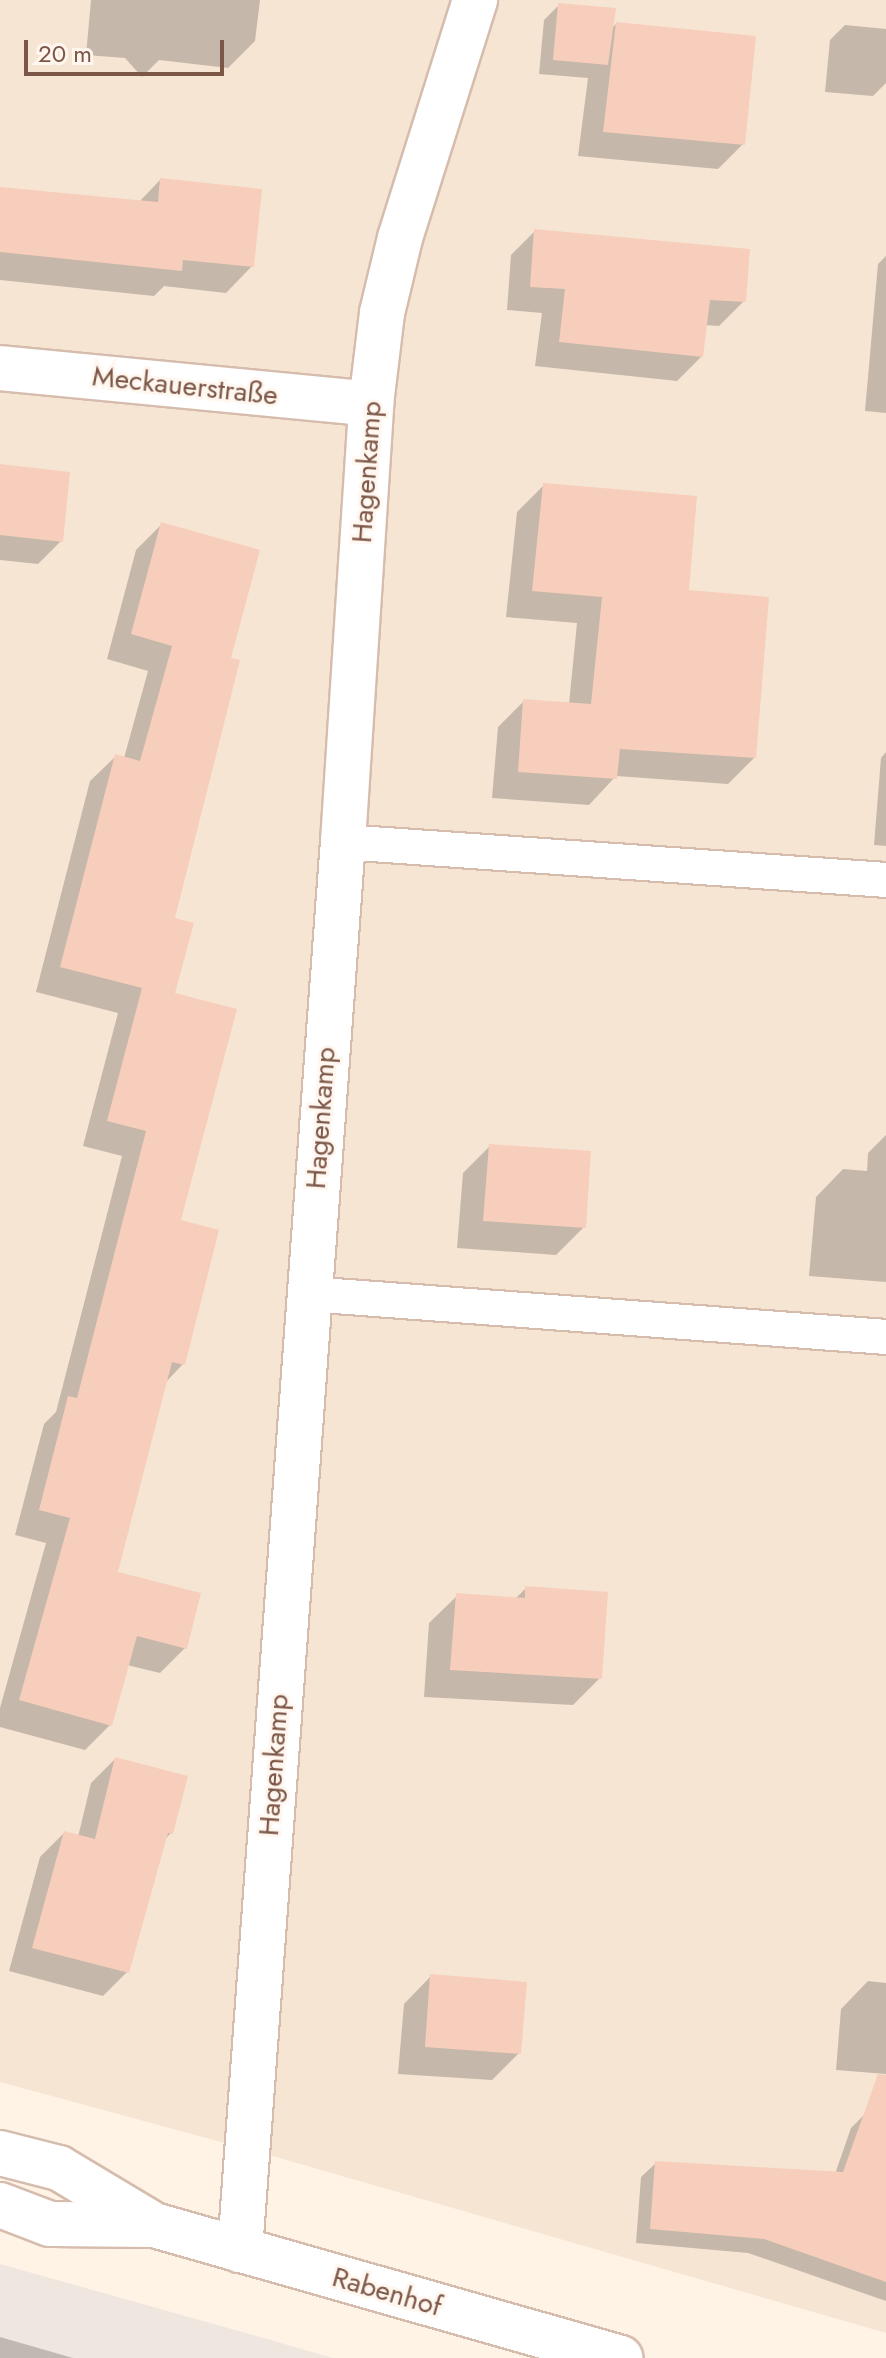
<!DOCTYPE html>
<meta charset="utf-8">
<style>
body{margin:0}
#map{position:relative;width:886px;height:2358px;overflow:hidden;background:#fff3e6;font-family:Jost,sans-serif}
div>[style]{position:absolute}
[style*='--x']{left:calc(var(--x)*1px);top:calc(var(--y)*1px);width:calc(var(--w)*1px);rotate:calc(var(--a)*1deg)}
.residential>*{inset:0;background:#f7e5d4}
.industrial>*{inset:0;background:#efe6e0}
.shadow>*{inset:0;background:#0003}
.building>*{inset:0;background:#f7cebb}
.roads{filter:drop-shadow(2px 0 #d5bcad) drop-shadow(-2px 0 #d5bcad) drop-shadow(0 2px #d5bcad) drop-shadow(0 -2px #d5bcad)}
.lane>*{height:34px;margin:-17px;padding:0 17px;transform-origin:17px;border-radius:17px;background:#fff}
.street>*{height:44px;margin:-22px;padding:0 22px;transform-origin:22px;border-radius:22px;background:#fff}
.secondary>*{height:44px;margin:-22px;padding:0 22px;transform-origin:22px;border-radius:22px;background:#fff}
span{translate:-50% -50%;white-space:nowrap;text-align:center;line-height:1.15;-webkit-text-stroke:6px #fff7ef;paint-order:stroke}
.street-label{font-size:28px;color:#7c5647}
.scale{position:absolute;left:24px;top:40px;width:200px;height:36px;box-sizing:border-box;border:4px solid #7c5647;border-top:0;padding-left:10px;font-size:24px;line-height:28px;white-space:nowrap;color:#7c5647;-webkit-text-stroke:6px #fff7ef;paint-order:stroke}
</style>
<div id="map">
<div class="residential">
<i style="clip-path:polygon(0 0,886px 0,886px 2333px,276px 2157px,0 2082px)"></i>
</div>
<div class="industrial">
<i style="clip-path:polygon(0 2264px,253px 2335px,333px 2358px,0 2358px)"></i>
</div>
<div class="shadow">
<i style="clip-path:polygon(91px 0,260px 0,255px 41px,228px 68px,159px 60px,142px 77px,125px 58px,86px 55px)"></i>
<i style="clip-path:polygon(559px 5px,611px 29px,616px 24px,743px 144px,718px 169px,578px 156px,588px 78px,539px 74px,544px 20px)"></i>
<i style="clip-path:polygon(845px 25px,886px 29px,886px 83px,873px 96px,825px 92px,830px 40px)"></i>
<i style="clip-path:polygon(160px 180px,252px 266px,226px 293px,164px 286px,154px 296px,0 280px,0 189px,138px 203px)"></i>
<i style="clip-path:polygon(535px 231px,744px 301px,719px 326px,705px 325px,701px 357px,677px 381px,535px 366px,542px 313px,507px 310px,511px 255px)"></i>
<i style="clip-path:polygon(886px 256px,886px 413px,865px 411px,878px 264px)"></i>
<i style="clip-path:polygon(0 466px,61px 541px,38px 564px,0 560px)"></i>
<i style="clip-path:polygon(544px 485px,687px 591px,754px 758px,728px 784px,616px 776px,589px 805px,492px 798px,498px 727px,524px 701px,569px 704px,577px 623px,506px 617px,517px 512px)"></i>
<i style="clip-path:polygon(161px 525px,229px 660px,173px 919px,183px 1364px,165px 1383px,116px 1573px,185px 1648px,160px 1673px,127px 1665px,110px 1725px,85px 1750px,0 1727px,0 1708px,46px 1543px,15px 1535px,44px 1424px,56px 1412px,122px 1156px,83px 1146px,118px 1013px,36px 992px,90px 781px,116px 756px,124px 758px,148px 671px,107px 659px,136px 550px)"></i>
<i style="clip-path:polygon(886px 752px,886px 846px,874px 845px,881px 758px)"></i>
<i style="clip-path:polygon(886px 1135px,886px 1282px,809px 1276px,816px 1197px,843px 1169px,867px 1171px,868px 1153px)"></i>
<i style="clip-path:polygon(490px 1146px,584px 1227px,556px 1255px,457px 1248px,463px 1173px)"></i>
<i style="clip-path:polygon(526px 1588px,600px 1678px,573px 1705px,424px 1697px,429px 1623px,457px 1596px,515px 1599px)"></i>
<i style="clip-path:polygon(115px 1759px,171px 1833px,163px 1841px,127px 1972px,103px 1996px,9px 1971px,40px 1857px,64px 1833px,78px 1837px,91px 1783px)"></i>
<i style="clip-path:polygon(431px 1976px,519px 2053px,492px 2080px,398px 2074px,404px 2004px)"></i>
<i style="clip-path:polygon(868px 1981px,886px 1983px,886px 2074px,836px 2070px,841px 2009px)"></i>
<i style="clip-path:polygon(866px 2113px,886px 2120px,886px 2301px,748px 2253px,636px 2243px,641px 2177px,656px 2163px,835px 2174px,851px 2128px)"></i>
<i style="clip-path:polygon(0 2337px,73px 2358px,0 2358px)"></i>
</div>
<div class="building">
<i style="clip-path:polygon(558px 3px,616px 8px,608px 65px,553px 60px)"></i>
<i style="clip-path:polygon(616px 22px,756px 36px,745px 145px,603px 132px)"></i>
<i style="clip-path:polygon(160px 178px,262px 189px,254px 267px,183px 260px,182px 271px,0 252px,0 187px,158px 202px)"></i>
<i style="clip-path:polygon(534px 229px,750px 249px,746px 302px,710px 300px,703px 357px,559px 342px,565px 289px,530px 287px)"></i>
<i style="clip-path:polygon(0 464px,70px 472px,63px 542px,0 535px)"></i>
<i style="clip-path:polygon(543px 483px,697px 496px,689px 590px,769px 597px,756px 758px,620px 749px,617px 779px,518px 772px,523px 699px,591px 704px,602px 597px,532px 591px)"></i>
<i style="clip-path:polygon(161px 522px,260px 550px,231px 658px,240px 660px,175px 918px,194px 923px,175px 993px,237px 1009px,181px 1220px,219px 1230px,185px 1365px,172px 1362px,118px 1572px,201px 1593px,187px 1649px,137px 1636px,112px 1726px,19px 1700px,70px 1518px,39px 1510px,68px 1396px,77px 1398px,146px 1131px,107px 1121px,142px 988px,60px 967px,115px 754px,140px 761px,172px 646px,131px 634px)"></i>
<i style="clip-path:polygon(489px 1144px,591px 1151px,586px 1228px,483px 1221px)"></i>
<i style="clip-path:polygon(525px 1586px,608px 1592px,602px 1679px,450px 1670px,456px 1593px,525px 1598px)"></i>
<i style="clip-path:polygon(115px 1757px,188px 1776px,173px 1834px,168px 1833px,129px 1973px,32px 1948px,64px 1831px,95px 1839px)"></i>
<i style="clip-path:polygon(430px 1974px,527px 1982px,521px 2054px,425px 2047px)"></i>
<i style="clip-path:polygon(878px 2074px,886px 2075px,886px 2282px,764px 2239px,650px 2229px,655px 2161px,843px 2172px)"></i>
</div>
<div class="roads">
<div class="lane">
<i style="--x:343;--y:842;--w:544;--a:4"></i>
<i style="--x:308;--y:1294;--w:580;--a:4.25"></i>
</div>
<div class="street">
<i style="--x:0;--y:368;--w:373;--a:5.5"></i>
<i style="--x:240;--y:2250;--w:1412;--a:-85.82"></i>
<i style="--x:343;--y:842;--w:439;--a:-86.3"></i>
<i style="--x:371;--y:404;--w:92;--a:-83.1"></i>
<i style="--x:382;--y:313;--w:77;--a:-76.5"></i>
<i style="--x:400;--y:238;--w:250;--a:-72.5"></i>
</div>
<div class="secondary">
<i style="--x:0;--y:2153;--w:61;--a:14.3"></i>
<i style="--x:59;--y:2168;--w:111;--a:31"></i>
<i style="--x:154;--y:2225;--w:485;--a:15.9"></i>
<i style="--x:0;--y:2205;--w:53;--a:20.8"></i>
<i style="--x:50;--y:2224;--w:102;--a:0.6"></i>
</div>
</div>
<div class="street-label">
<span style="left:185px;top:386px;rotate:6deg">Meckauerstraße</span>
<span style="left:367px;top:472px;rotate:-86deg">Hagenkamp</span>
<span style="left:321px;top:1118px;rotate:-86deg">Hagenkamp</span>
<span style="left:274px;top:1765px;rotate:-86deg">Hagenkamp</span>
<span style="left:387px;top:2292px;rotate:16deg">Rabenhof</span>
</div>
<div class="scale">20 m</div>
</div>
